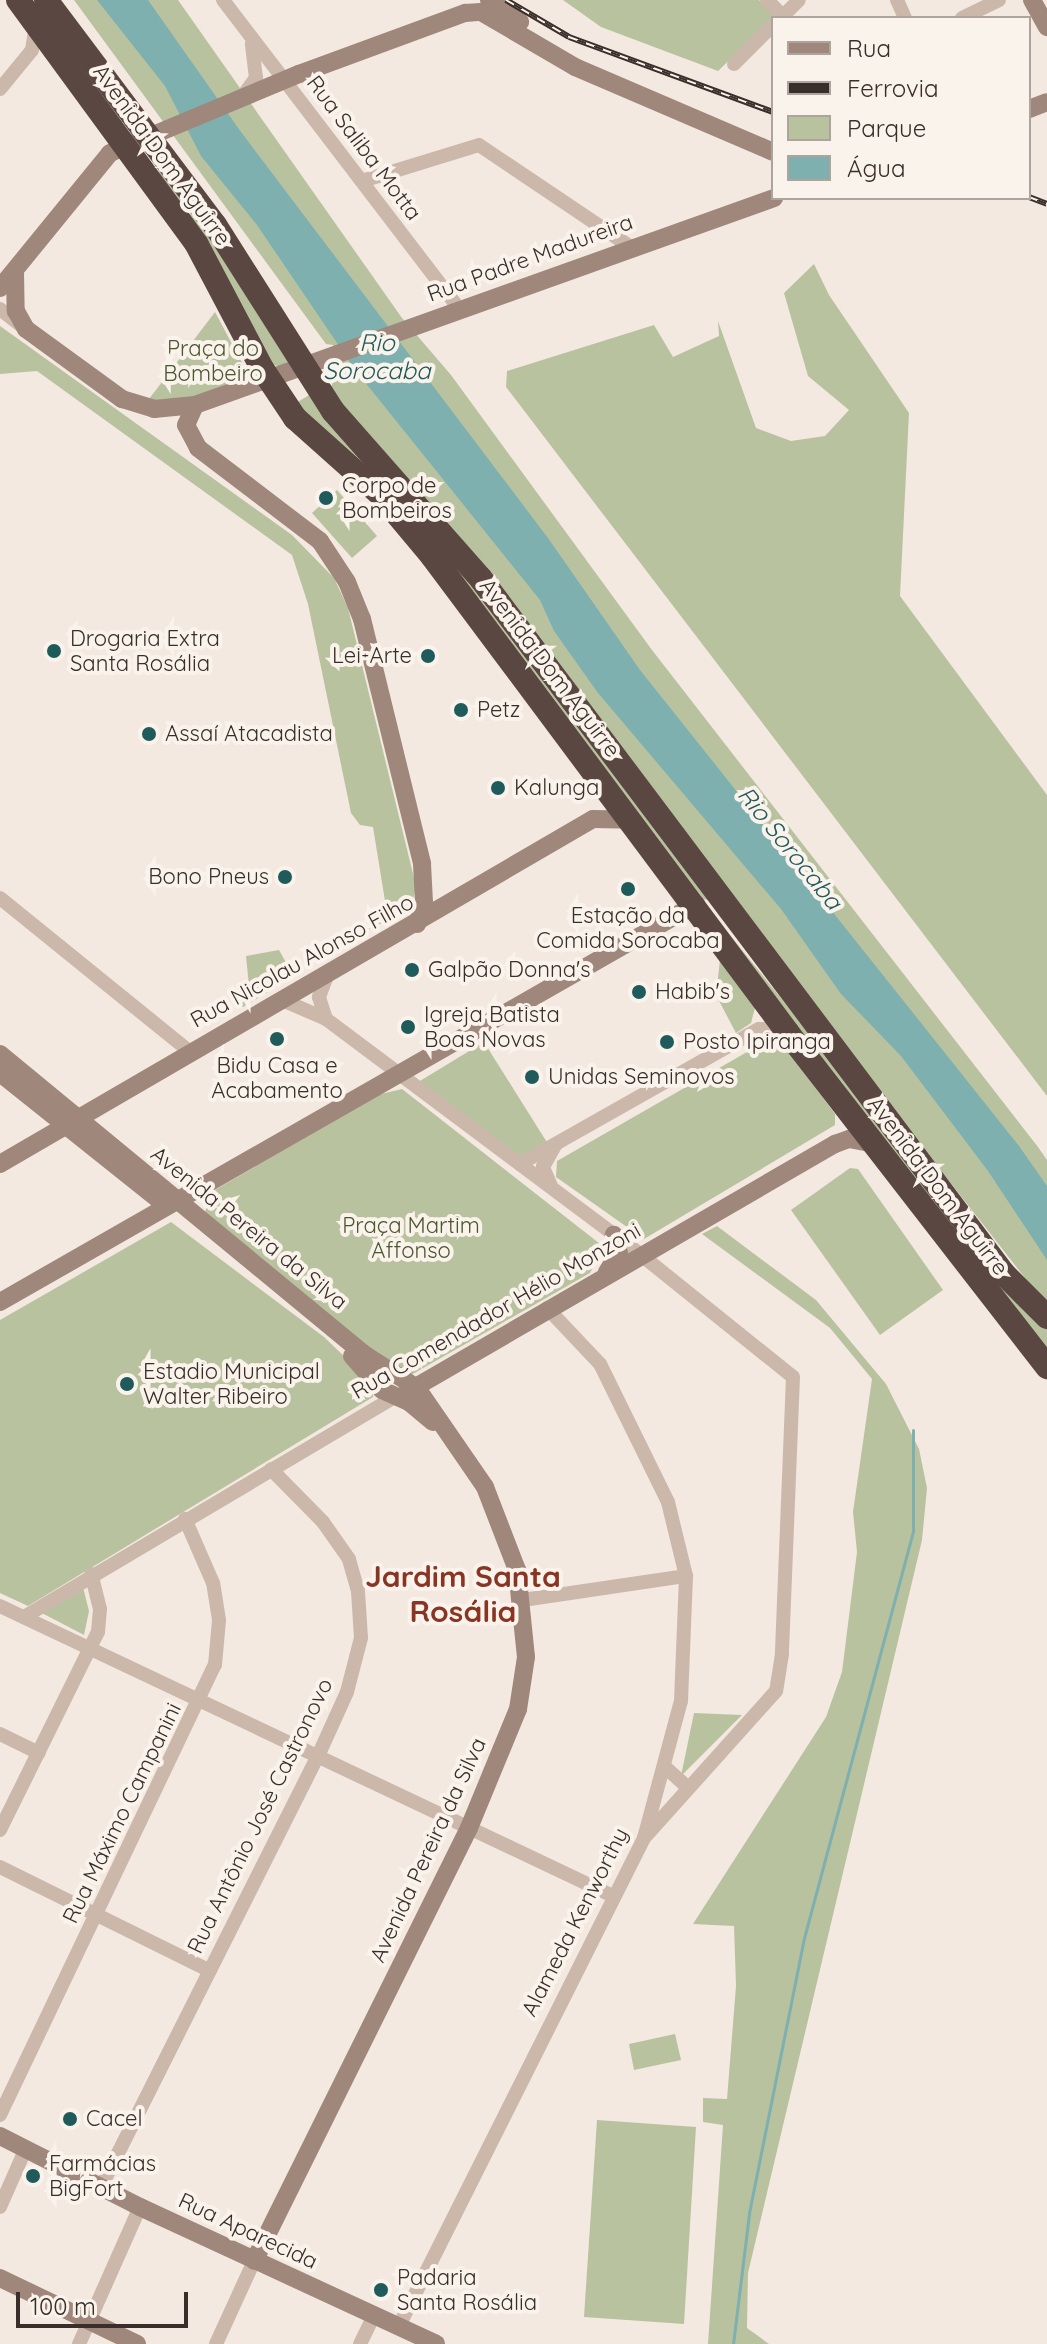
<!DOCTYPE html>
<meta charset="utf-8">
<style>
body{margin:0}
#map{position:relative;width:1047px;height:2344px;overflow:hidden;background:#f3e9e0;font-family:Quicksand,sans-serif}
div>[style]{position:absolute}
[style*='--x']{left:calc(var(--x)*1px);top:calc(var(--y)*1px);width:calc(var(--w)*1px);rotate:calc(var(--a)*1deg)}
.green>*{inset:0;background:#b9c29f}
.water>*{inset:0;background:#7eb0af}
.stream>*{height:3px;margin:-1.5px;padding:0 1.5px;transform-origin:1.5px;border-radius:1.5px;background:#7eb0af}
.street>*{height:14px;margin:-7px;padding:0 7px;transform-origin:7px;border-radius:7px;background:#cbb8ab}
.secondary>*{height:18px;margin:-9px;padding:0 9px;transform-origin:9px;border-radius:9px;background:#9f877c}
.highway>*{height:24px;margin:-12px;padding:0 12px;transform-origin:12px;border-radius:12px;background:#5a4741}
.rail>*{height:6px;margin-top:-3px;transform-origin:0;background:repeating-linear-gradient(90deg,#faf3ec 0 9px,#392e2a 0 18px);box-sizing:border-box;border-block:2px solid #392e2a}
.dots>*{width:22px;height:22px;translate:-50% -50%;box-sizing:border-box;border:4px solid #faf3ec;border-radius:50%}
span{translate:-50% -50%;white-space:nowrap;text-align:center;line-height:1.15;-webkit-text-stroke:8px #faf3ec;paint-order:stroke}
.street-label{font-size:22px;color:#392e2a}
.park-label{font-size:22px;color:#4b572e}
.poi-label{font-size:22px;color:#392e2a}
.left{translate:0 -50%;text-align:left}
.right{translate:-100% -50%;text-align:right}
.water-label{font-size:24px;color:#205b5b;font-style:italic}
.district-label{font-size:30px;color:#883524;font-weight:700}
.legend{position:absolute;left:771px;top:16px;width:260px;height:184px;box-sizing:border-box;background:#faf3ec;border:2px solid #ada49e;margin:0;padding:10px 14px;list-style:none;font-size:24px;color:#392e2a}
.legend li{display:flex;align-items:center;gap:16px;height:40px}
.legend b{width:40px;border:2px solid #ada49e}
.scale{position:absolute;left:16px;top:2292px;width:172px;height:36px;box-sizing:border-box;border:4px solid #392e2a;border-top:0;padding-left:10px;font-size:24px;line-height:28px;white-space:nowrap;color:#392e2a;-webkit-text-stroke:6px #faf3ec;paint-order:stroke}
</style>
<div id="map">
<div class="green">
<i style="clip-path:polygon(74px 0,178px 0,402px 318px,451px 375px,652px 650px,1038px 1147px,1047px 1160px,1047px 1306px,330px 390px,339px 366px,333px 345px,326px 344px)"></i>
<i style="clip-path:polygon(563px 0,759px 0,775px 16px,718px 71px,601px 27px)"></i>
<i style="clip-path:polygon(157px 171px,178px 183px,290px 361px,282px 367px,269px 364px)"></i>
<i style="clip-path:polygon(814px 264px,829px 295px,909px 413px,900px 596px,1047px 795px,1047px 1096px,506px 387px,507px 371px,654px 325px,673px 357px,719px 336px,718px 321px,756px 428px,791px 441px,825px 436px,849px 410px,808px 376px,784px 293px)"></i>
<i style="clip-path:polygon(215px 312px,249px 376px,185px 400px,146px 403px)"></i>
<i style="clip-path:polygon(0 326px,292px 535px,334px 578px,348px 608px,416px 886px,411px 909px,365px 931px,385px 901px,373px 827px,360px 825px,351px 813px,308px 604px,292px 555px,37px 371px,0 374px)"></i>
<i style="clip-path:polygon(309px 395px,485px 594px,708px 900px,698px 898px,296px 403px)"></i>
<i style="clip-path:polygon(337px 490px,377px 536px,352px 558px,312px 513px)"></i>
<i style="clip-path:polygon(709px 909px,1047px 1328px,1047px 1358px)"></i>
<i style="clip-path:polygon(279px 950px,289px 968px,289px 979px,243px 1007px,236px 1003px,236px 996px,249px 986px,246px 956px)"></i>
<i style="clip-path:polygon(720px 960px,756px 1004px,751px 1023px,736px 1033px,716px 995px)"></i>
<i style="clip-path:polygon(768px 1040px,782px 1043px,835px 1114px,835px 1125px,644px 1239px,556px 1177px,557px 1161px)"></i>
<i style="clip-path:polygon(484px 1042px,548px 1144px,521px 1161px,415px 1084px)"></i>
<i style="clip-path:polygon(402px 1089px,604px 1247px,590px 1273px,411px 1375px,397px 1371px,205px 1212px,213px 1191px,381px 1094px)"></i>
<i style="clip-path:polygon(850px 1168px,858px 1169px,943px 1290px,880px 1335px,791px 1210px)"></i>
<i style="clip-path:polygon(171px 1222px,324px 1337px,373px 1384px,373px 1397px,28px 1606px,0 1593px,0 1320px)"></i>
<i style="clip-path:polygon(717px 1226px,816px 1300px,886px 1384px,919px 1449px,927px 1488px,922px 1540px,748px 2273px,747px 2328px,769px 2344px,708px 2344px,723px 2125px,703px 2122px,703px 2098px,727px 2099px,736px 1986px,734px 1926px,693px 1924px,826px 1717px,842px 1672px,857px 1552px,853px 1512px,872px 1379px,830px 1328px,702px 1234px)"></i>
<i style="clip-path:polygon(83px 1587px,89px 1611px,84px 1635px,38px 1611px)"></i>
<i style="clip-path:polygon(694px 1713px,742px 1715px,681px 1776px)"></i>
<i style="clip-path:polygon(675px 2034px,681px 2060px,634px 2070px,629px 2044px)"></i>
<i style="clip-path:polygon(597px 2120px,696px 2127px,684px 2324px,584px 2317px)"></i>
</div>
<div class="water">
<i style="clip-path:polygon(97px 0,148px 0,241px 132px,548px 538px,640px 670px,1019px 1146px,1047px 1186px,1047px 1260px,988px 1171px,901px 1056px,841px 994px,781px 909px,598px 693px,554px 631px,540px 600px,356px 371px,257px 225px,201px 156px,165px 86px)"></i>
</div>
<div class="stream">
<i style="--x:733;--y:2344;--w:132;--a:-83"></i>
<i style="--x:749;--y:2213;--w:280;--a:-78.7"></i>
<i style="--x:804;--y:1938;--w:421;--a:-75"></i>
<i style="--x:913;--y:1531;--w:101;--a:-90"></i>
</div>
<div class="street">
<i style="--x:223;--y:0;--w:389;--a:52.6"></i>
<i style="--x:767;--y:0;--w:23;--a:45"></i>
<i style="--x:897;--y:0;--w:20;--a:66"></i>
<i style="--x:781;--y:18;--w:25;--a:-45"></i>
<i style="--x:962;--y:18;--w:41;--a:-25.9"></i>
<i style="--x:734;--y:64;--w:55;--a:-45"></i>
<i style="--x:0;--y:89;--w:50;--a:-50.6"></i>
<i style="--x:32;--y:50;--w:25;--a:-81"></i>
<i style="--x:242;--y:97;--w:24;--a:-54"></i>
<i style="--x:256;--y:78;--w:34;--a:-97"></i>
<i style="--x:362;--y:181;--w:122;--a:-17.1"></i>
<i style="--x:479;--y:145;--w:183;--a:33.9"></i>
<i style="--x:0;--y:309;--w:28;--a:38"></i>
<i style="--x:0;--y:898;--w:245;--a:39"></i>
<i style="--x:280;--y:999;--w:50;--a:23.5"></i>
<i style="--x:326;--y:1019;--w:392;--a:36.8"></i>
<i style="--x:640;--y:1254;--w:196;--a:38.8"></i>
<i style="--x:793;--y:1377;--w:277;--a:92.3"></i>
<i style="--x:782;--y:1654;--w:37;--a:99"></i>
<i style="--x:776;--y:1691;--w:198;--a:131.9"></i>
<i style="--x:326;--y:1019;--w:23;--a:-108"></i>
<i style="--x:319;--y:997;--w:28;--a:-69"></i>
<i style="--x:520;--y:1164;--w:274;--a:-29.5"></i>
<i style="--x:759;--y:1029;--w:25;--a:0"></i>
<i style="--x:551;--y:1186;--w:21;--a:-113"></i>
<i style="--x:543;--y:1167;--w:26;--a:-61"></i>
<i style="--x:523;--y:1600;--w:165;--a:-8.4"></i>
<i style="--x:0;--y:1606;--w:678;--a:25.32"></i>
<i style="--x:24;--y:1617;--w:429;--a:-30.7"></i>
<i style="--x:0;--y:1734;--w:43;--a:26"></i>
<i style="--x:665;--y:1767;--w:31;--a:42"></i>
<i style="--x:0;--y:1830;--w:221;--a:-63.7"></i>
<i style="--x:98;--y:1632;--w:23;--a:-85"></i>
<i style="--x:100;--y:1609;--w:36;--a:-104"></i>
<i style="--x:0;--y:1867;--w:234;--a:26.3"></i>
<i style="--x:0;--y:2115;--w:499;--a:-64.5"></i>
<i style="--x:215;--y:1665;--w:45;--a:-84.9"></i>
<i style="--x:219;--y:1620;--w:37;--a:-99"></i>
<i style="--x:213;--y:1583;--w:70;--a:-113.6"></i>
<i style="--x:100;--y:2189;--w:485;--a:-63.3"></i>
<i style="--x:318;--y:1756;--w:70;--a:-65.6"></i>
<i style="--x:347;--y:1692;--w:56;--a:-75.5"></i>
<i style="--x:361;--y:1638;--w:47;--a:-93.7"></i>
<i style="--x:358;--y:1591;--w:33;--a:-106"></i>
<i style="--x:349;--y:1559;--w:45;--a:-125.1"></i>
<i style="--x:323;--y:1522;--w:74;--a:-134.5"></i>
<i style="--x:0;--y:2207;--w:64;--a:-66.2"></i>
<i style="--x:399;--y:2326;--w:546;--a:-63.34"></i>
<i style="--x:644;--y:1838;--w:142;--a:-74.9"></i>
<i style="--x:681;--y:1701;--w:125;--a:-87.7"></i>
<i style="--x:686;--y:1576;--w:76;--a:-103.7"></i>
<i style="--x:668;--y:1502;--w:154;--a:-116.2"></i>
<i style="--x:600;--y:1364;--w:77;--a:-133.4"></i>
<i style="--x:79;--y:2344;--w:150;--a:-66"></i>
<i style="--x:216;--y:2344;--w:91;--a:-65.4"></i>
<i style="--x:360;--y:2344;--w:32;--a:-64"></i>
</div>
<div class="secondary">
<i style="--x:489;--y:0;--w:38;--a:35"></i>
<i style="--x:1032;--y:0;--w:31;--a:61"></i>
<i style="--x:1029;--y:109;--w:19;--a:-21"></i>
<i style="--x:15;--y:272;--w:39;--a:89"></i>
<i style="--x:16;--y:311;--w:21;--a:61"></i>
<i style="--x:26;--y:329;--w:119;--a:36.1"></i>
<i style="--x:122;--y:399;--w:34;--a:17"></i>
<i style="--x:154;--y:409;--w:41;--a:-5.6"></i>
<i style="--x:195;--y:405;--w:615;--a:-19.67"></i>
<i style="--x:0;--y:288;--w:174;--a:-50.8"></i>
<i style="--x:110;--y:153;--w:205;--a:-22.7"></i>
<i style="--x:299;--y:74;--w:177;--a:-20.2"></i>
<i style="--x:465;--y:13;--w:16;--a:-4"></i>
<i style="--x:481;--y:12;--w:109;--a:30.3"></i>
<i style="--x:575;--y:67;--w:215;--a:23.2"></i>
<i style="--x:195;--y:405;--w:22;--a:114"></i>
<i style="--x:186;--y:425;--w:26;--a:62"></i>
<i style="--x:198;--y:448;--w:153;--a:37.3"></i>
<i style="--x:320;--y:541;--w:49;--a:56.6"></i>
<i style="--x:347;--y:582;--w:40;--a:68"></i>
<i style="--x:362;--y:619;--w:252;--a:76.2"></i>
<i style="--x:422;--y:864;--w:39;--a:87"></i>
<i style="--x:424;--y:903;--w:22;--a:108"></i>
<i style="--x:0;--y:1054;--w:472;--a:39.5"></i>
<i style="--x:364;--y:1354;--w:63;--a:32.7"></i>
<i style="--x:417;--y:1388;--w:120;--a:55.5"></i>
<i style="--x:485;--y:1487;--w:89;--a:68.9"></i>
<i style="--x:517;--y:1570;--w:87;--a:84.1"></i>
<i style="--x:526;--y:1657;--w:53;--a:98.7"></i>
<i style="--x:518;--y:1709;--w:129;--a:112.4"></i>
<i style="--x:469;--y:1828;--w:483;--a:116.4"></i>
<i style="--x:0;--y:1073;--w:210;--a:38.6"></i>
<i style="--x:0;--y:1164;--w:686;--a:-30.19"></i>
<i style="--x:593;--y:819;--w:39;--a:1"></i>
<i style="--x:607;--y:1272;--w:22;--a:-58"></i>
<i style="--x:619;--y:1253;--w:19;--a:-106"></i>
<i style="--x:0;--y:1302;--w:802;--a:-29.76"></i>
<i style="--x:352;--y:1356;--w:45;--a:48.6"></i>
<i style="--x:382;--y:1390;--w:30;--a:24"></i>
<i style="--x:409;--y:1402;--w:31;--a:40"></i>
<i style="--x:407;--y:1392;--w:495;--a:-30.1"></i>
<i style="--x:835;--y:1144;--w:15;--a:-20"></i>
<i style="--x:849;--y:1139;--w:25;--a:11"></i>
<i style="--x:0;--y:2136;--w:157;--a:26.9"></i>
<i style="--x:140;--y:2207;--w:326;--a:24.8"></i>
<i style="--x:0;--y:2278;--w:152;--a:25.7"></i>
</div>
<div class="highway">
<i style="--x:18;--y:0;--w:303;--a:53.8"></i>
<i style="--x:197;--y:245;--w:141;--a:62.2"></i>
<i style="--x:263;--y:370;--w:58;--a:56.3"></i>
<i style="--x:295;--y:418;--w:115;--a:41.8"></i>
<i style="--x:381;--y:495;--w:80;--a:50.1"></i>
<i style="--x:432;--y:556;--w:595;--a:53.26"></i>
<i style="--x:788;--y:1033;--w:423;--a:52.2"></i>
<i style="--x:46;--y:0;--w:281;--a:53.1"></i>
<i style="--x:215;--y:225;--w:220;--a:57.6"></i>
<i style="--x:333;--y:411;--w:224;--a:48.6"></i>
<i style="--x:481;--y:579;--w:870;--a:53.04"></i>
<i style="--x:1004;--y:1274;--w:61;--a:45"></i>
</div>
<div class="rail">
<i style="--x:506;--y:0;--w:73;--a:30.4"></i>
<i style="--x:569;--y:37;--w:217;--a:20.2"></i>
<i style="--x:1029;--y:197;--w:19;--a:21"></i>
</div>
<div class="dots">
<i style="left:326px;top:498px;background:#205b5b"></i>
<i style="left:54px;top:651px;background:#205b5b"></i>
<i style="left:428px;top:656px;background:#205b5b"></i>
<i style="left:461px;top:710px;background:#205b5b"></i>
<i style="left:149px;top:734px;background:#205b5b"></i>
<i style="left:498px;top:788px;background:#205b5b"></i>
<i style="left:285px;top:877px;background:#205b5b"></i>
<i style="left:628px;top:889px;background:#205b5b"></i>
<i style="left:412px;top:970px;background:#205b5b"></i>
<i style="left:639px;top:992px;background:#205b5b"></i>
<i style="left:408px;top:1027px;background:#205b5b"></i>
<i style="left:277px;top:1039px;background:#205b5b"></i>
<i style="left:667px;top:1042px;background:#205b5b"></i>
<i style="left:532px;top:1077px;background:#205b5b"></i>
<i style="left:127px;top:1384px;background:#205b5b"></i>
<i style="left:70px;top:2119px;background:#205b5b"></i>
<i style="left:33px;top:2176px;background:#205b5b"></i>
<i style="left:381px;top:2290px;background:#205b5b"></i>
</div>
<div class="street-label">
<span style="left:364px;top:148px;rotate:53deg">Rua Saliba Motta</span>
<span style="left:162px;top:155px;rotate:54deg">Avenida Dom Aguirre</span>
<span style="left:530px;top:258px;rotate:-20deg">Rua Padre Madureira</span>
<span style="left:550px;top:668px;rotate:53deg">Avenida Dom Aguirre</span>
<span style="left:302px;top:961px;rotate:-29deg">Rua Nicolau Alonso Filho</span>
<span style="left:938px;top:1186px;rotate:53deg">Avenida Dom Aguirre</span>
<span style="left:249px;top:1228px;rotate:39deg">Avenida Pereira da Silva</span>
<span style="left:496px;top:1311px;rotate:-30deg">Rua Comendador Hélio Monzoni</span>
<span style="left:122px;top:1813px;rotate:-64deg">Rua Máximo Campanini</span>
<span style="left:260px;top:1816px;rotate:-64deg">Rua Antônio José Castronovo</span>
<span style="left:428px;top:1850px;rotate:-65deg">Avenida Pereira da Silva</span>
<span style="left:575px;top:1922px;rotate:-63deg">Alameda Kenworthy</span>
<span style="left:248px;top:2231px;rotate:25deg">Rua Aparecida</span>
</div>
<div class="park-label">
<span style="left:213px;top:361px">Praça do<br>Bombeiro</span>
<span style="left:411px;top:1238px">Praça Martim<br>Affonso</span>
</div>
<div class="poi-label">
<span class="left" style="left:342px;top:498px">Corpo de<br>Bombeiros</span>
<span class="left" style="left:70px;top:651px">Drogaria Extra<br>Santa Rosália</span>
<span class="right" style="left:412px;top:656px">Lei-Arte</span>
<span class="left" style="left:477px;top:710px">Petz</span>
<span class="left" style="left:165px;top:734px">Assaí Atacadista</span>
<span class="left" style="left:514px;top:788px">Kalunga</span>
<span class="right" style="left:269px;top:877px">Bono Pneus</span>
<span style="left:628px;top:928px">Estação da<br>Comida Sorocaba</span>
<span class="left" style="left:428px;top:970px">Galpão Donna's</span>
<span class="left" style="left:655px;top:992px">Habib's</span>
<span class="left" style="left:424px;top:1027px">Igreja Batista<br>Boas Novas</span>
<span class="left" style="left:683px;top:1042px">Posto Ipiranga</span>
<span style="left:277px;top:1078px">Bidu Casa e<br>Acabamento</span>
<span class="left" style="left:548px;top:1077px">Unidas Seminovos</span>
<span class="left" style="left:143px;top:1384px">Estadio Municipal<br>Walter Ribeiro</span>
<span class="left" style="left:86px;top:2119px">Cacel</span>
<span class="left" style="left:49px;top:2176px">Farmácias<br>BigFort</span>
<span class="left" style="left:397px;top:2290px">Padaria<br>Santa Rosália</span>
</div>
<div class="water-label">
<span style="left:377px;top:357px">Rio<br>Sorocaba</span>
<span style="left:790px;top:848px;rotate:51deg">Rio Sorocaba</span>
</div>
<div class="district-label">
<span style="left:463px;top:1593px">Jardim Santa<br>Rosália</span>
</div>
<ul class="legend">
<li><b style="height:10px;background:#9f877c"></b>Rua</li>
<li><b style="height:10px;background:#392e2a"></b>Ferrovia</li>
<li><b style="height:22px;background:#b9c29f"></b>Parque</li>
<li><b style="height:22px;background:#7eb0af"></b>Água</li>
</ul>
<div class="scale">100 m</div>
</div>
